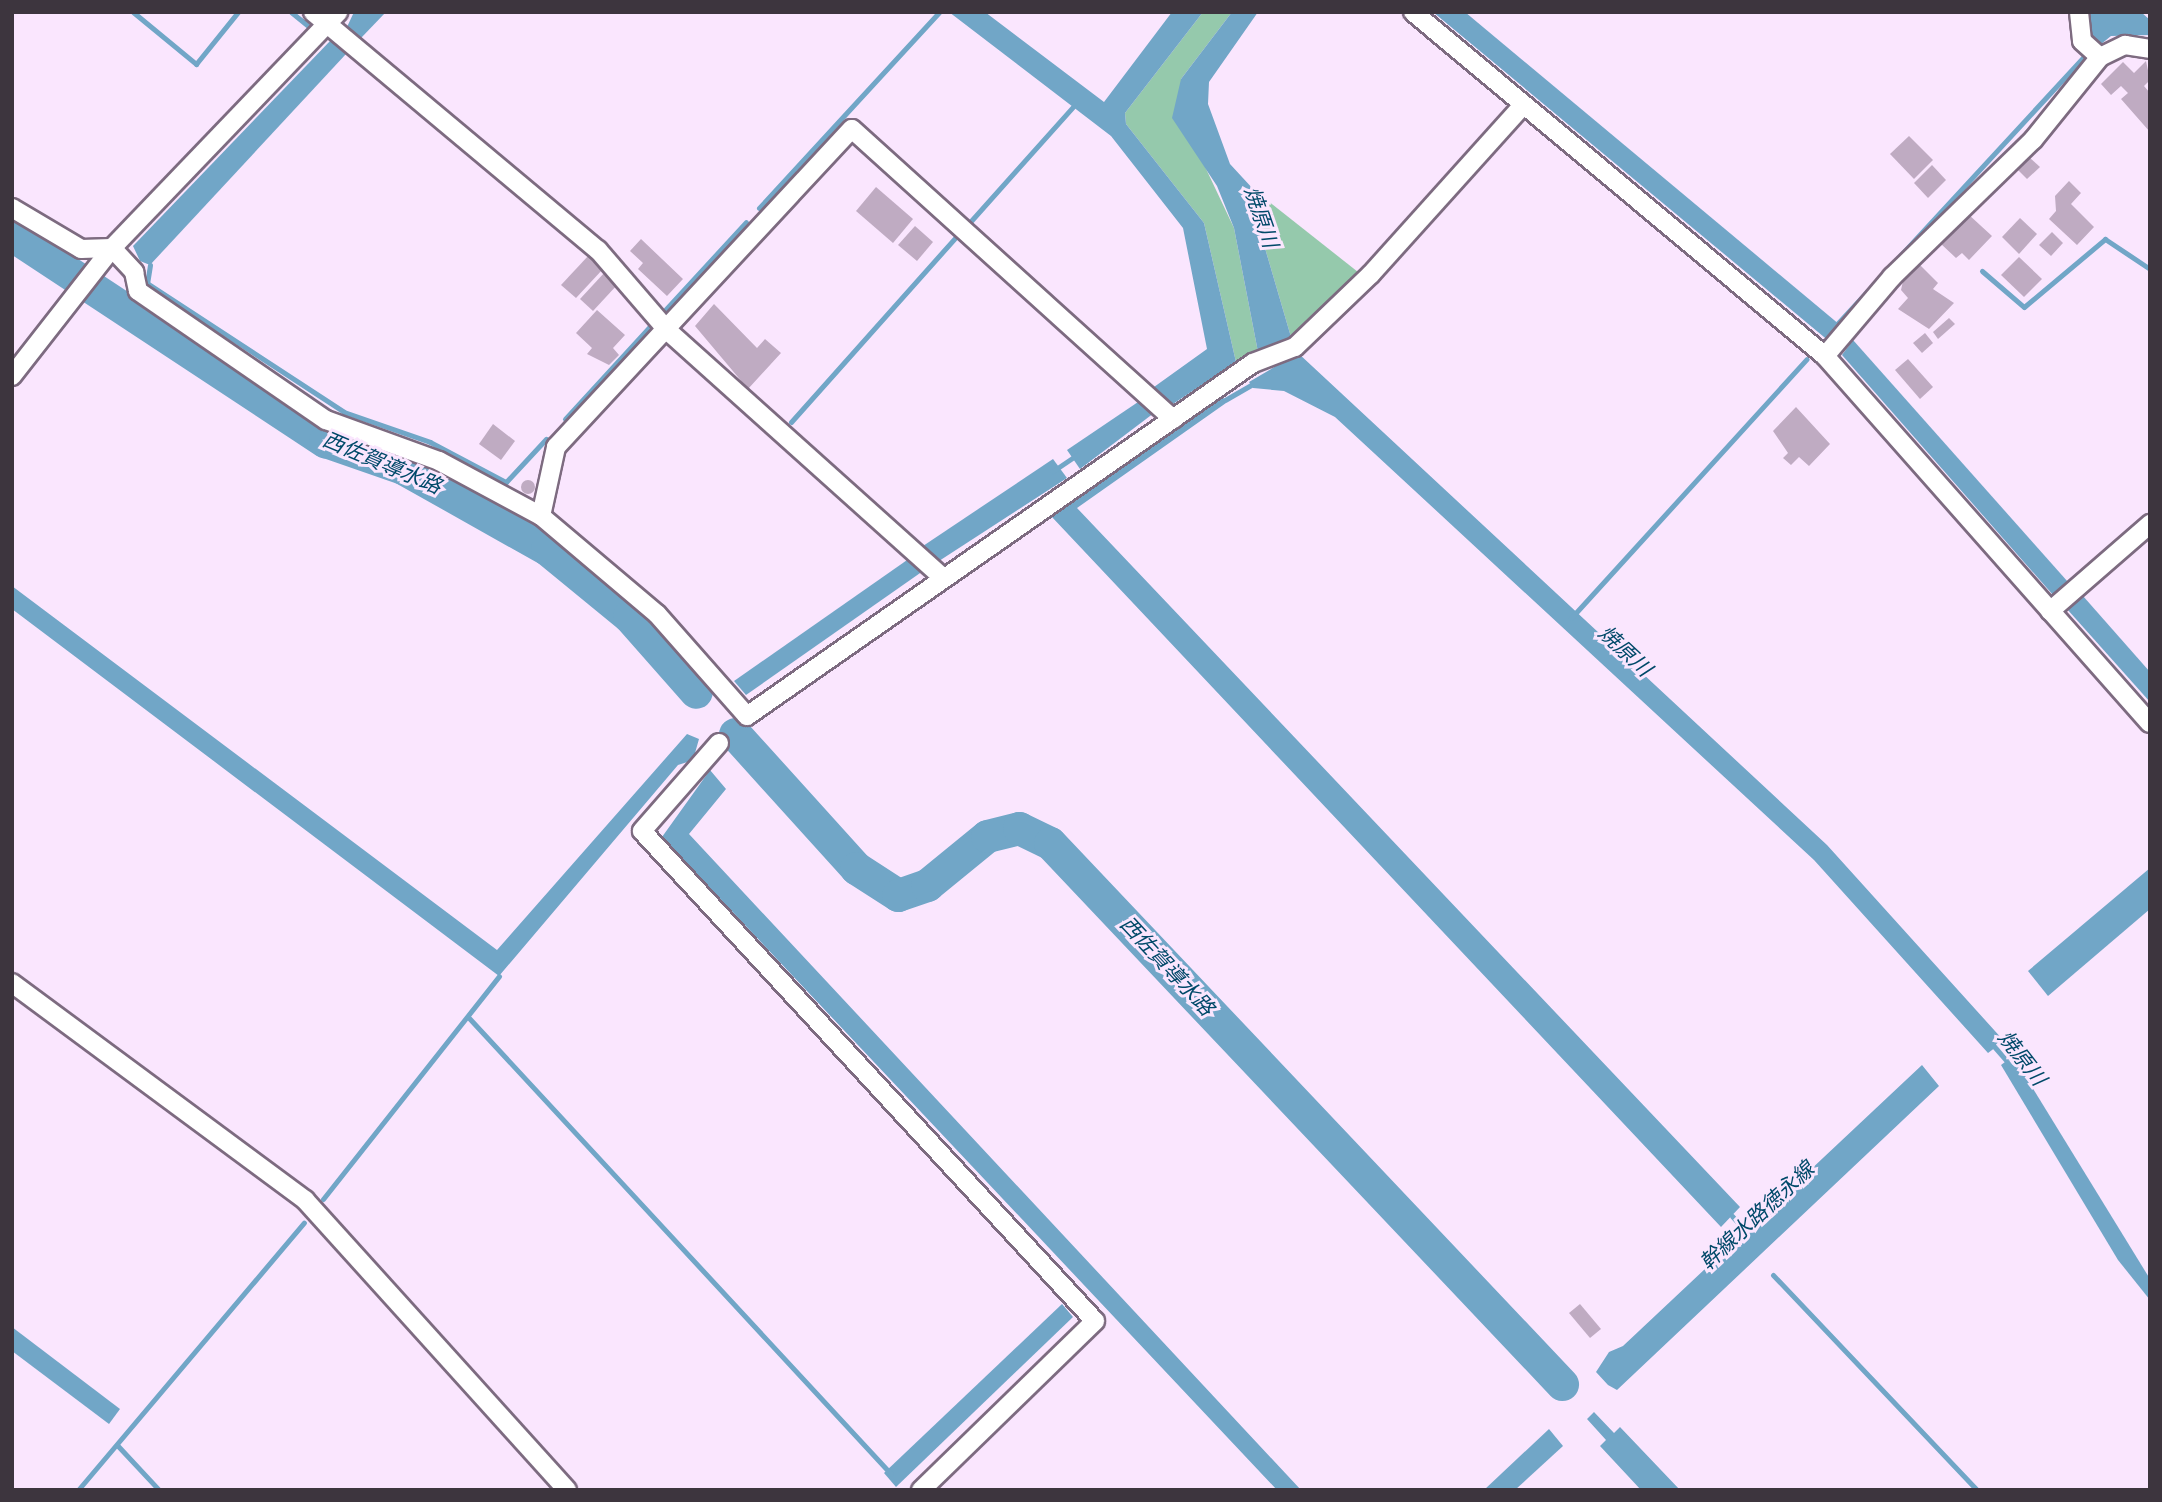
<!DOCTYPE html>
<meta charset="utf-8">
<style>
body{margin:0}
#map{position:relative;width:2162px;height:1502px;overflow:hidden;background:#fae6fe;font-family:Figtree,"Noto Sans JP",sans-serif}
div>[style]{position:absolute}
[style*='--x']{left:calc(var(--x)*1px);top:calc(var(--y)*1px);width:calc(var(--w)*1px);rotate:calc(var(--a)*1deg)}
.green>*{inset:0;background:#95c9ac}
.water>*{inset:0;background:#71a6c7}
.stream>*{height:5px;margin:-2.5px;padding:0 2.5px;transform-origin:2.5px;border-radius:2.5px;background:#71a6c7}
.river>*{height:33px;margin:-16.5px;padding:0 16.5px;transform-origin:16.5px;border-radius:16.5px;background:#71a6c7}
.building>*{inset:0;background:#bfabc2}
.round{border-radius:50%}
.roads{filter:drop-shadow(2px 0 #7d6b80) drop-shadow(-2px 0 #7d6b80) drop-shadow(0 2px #7d6b80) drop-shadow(0 -2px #7d6b80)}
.minor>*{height:18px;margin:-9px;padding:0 9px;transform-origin:9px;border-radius:9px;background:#fff}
span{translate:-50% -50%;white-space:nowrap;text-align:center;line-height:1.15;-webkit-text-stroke:6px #fae6fe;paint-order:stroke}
.water-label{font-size:21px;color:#004969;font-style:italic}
.frame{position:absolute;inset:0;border:14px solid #3d353e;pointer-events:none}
</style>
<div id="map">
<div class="green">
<i style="clip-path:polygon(1203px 12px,1232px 12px,1181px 79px,1199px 154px,1234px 228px,1258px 352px,1236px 362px,1204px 223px,1126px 124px,1125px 113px)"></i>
<i style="clip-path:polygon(1254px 190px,1358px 272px,1291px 337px,1255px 214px)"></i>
</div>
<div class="water">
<i style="clip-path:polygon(354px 12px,386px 12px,361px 38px,347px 27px)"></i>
<i style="clip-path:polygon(949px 12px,985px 12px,1104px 102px,1172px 12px,1203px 12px,1125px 113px,1126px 124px,1204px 223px,1236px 362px,1173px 404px,1154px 387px,1207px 349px,1183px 228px,1111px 136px)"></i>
<i style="clip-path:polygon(1232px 12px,1258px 12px,1209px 82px,1208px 104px,1230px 164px,1254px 190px,1255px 214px,1291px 337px,1258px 352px,1234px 228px,1217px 186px,1172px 118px,1181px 79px)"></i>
<i style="clip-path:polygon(1433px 12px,1465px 12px,1840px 325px,1830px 342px)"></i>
<i style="clip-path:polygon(2090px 12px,2141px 12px,2150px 20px,2150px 35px,2111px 36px,2100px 45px,2091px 38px)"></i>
<i style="clip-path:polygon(331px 40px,346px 54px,150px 265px,140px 261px,133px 246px)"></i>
<i style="clip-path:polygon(1853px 340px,2068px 582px,2053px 595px,1842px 355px)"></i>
<i style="clip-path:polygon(1298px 353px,1827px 845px,2004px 1041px,1988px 1053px,1814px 860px,1335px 417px,1284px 391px,1253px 388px,1249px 382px)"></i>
<i style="clip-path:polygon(1223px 397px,1226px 403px,1077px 508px,1740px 1207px,1721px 1227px,1051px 516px)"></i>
<i style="clip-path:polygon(1141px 400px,1154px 413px,1080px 469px,1067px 450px)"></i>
<i style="clip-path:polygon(1053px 459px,1067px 478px,939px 561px,923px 546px)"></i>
<i style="clip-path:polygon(910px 558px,923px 571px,746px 695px,734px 681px)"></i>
<i style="clip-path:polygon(12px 586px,497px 950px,687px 734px,699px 739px,695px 753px,700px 758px,678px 765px,499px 976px,12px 609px)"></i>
<i style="clip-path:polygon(2083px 596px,2150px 672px,2150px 702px,2067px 609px)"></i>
<i style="clip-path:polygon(710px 770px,726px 789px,689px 834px,1301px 1490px,1277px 1490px,662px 837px)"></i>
<i style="clip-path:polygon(2150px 868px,2150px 909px,2048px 996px,2028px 971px)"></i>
<i style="clip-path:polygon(2013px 1056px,2150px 1279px,2150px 1300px,2118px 1260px,2001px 1065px)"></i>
<i style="clip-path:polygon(1922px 1065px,1939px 1086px,1617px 1390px,1608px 1385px,1596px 1372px,1609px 1352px,1623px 1346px)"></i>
<i style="clip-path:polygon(1062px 1304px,1073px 1317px,896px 1487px,884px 1473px)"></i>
<i style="clip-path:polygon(12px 1327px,120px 1409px,109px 1424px,12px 1351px)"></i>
<i style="clip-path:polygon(1594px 1412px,1614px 1433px,1620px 1427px,1680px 1490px,1641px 1490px,1600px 1446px,1606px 1440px,1587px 1419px)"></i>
<i style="clip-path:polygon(1549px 1429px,1563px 1446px,1515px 1490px,1484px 1490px)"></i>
</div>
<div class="stream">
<i style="--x:133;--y:12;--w:82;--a:39.5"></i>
<i style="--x:196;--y:64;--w:67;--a:-51.1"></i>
<i style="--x:291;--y:12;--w:21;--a:39"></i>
<i style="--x:339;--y:47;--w:21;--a:-45"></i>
<i style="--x:759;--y:208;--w:266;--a:-47.4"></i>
<i style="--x:970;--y:222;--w:154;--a:-48.2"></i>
<i style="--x:150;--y:265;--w:18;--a:99"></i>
<i style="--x:147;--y:283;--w:235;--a:33.2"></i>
<i style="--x:344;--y:412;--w:91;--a:19.2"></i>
<i style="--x:430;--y:442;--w:86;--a:27.8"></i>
<i style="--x:506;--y:482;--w:59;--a:-47.1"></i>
<i style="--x:1982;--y:271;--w:55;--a:40.6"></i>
<i style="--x:2024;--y:307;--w:106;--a:-40"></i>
<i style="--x:2105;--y:239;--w:54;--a:33.7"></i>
<i style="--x:666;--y:309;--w:118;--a:-47.4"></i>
<i style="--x:1838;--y:323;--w:363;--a:-47.3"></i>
<i style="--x:1225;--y:400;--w:30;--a:-30"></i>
<i style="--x:565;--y:419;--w:130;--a:-47.5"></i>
<i style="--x:791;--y:422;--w:248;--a:-48.3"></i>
<i style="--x:1053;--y:471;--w:29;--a:-34"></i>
<i style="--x:1571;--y:618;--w:350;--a:-47.7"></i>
<i style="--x:469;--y:1018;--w:621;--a:47.22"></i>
<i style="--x:1992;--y:1044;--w:29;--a:49"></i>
<i style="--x:323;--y:1199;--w:284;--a:-51.7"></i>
<i style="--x:1732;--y:1216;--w:25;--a:48"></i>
<i style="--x:1773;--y:1275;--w:296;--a:46.5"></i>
<i style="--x:118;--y:1446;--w:60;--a:47"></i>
<i style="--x:78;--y:1490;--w:350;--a:-49.8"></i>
</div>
<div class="river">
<i style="--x:12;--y:235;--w:375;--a:33.4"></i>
<i style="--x:325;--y:441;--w:83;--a:19.1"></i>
<i style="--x:403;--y:468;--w:165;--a:29.4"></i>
<i style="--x:547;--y:549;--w:106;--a:39.3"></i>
<i style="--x:629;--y:616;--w:101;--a:48.6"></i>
<i style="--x:735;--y:734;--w:181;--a:47.9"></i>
<i style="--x:856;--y:868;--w:50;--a:32.7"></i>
<i style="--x:898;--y:895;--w:31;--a:-19"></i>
<i style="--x:927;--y:885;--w:77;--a:-39.2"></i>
<i style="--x:987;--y:836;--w:33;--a:-14"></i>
<i style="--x:1019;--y:828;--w:34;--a:26"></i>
<i style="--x:1050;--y:843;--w:745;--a:46.58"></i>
</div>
<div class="building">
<i style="clip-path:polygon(2146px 61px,2150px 80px,2144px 86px,2150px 93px,2150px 132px,2121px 99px,2128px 93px,2121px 86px,2111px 95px,2101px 84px,2123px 62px,2134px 73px)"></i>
<i style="clip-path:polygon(1909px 136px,1933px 160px,1914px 179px,1890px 154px)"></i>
<i style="clip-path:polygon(2030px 158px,2040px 167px,2027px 179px,2018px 170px)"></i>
<i style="clip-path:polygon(1932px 165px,1946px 180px,1928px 198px,1914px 183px)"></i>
<i style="clip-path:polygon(2069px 181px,2081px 193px,2071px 204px,2094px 227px,2077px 245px,2049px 219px,2056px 211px,2055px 196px)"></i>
<i style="clip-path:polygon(876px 187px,913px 219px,893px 243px,856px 211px)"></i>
<i style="clip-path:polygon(1968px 214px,1992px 236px,1969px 260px,1962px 253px,1956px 258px,1940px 243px)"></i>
<i style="clip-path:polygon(2020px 218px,2037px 234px,2019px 254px,2002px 237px)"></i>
<i style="clip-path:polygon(915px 226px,933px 242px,917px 261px,898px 245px)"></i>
<i style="clip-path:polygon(2052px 232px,2063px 243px,2051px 256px,2039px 245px)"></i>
<i style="clip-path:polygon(641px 239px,683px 279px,667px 296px,638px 269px,643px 263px,630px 251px)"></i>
<i style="clip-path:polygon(589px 255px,603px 269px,576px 298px,561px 285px)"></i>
<i style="clip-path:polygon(2019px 257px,2042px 279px,2024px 297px,2001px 275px)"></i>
<i style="clip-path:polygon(1919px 264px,1938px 283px,1933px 289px,1954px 303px,1929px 329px,1898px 309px,1908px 298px,1901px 290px,1903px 281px)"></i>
<i style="clip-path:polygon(605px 272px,618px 284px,593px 311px,580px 299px)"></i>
<i style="clip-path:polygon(714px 304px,757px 348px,765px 339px,781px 353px,748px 389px,695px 326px)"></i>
<i style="clip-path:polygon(597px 310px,625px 335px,613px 348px,619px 355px,609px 365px,587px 354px,592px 348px,576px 333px)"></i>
<i style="clip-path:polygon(1949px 318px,1955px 324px,1938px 339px,1933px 332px)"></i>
<i style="clip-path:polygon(1925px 333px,1933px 343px,1922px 353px,1913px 343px)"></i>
<i style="clip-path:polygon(1908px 359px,1933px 387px,1920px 399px,1895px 370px)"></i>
<i style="clip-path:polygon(1796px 407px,1830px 444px,1809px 466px,1799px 457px,1791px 465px,1783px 458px,1788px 453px,1773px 431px)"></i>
<i style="clip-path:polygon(493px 424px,515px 441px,501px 460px,479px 444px)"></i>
<i class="round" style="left:521px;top:480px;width:14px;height:14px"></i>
<i style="clip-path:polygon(1580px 1304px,1601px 1329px,1590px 1338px,1569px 1313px)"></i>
</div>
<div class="roads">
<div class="minor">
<i style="--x:313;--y:12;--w:371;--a:39.9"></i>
<i style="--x:598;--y:250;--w:107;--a:49.2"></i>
<i style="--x:668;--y:331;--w:368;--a:41.9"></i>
<i style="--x:1413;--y:12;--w:537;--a:39.86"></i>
<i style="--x:1825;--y:356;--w:490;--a:48.5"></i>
<i style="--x:2079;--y:12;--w:29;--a:84"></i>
<i style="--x:2082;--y:41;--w:24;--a:42"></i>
<i style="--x:12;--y:208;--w:80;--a:30.7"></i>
<i style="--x:81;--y:249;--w:31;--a:-2"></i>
<i style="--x:112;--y:248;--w:33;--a:47"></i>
<i style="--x:134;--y:272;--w:19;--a:78"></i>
<i style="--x:138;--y:291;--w:228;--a:34.5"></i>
<i style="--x:326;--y:420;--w:120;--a:19.9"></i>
<i style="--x:439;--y:461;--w:116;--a:28.3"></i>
<i style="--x:541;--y:516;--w:152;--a:40.2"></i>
<i style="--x:657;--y:614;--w:136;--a:48.6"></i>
<i style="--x:747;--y:716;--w:617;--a:-34.9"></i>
<i style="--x:1253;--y:363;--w:45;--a:-20.9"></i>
<i style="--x:1295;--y:347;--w:105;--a:-43.8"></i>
<i style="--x:1371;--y:274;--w:227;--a:-48"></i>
<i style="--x:1825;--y:356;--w:104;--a:-49.7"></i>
<i style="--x:1892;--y:277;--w:197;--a:-44.2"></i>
<i style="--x:2033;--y:140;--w:107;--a:-51.1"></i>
<i style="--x:2100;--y:57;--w:28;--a:-26"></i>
<i style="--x:2125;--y:45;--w:25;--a:9"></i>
<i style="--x:12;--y:376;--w:162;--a:-52"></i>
<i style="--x:112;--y:248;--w:327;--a:-46.2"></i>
<i style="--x:541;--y:516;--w:71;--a:-77.7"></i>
<i style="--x:556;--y:447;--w:434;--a:-47.1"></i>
<i style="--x:852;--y:129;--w:433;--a:42.1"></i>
<i style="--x:2050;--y:611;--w:133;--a:-41"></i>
<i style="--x:719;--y:743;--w:117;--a:131.2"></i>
<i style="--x:642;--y:831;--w:667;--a:47.25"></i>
<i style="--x:1095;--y:1321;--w:243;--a:135.8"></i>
<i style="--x:12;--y:983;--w:365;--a:36.5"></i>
<i style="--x:305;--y:1200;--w:391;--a:47.9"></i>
</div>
</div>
<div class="water-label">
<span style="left:1261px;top:217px;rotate:71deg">焼原川</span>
<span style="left:382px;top:463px;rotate:23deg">西佐賀導水路</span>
<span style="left:1625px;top:651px;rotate:43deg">焼原川</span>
<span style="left:1167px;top:966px;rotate:47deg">西佐賀導水路</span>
<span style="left:2022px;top:1058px;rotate:52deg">焼原川</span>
<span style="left:1757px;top:1216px;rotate:-43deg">幹線水路徳永線</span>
</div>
<div class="frame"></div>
</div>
